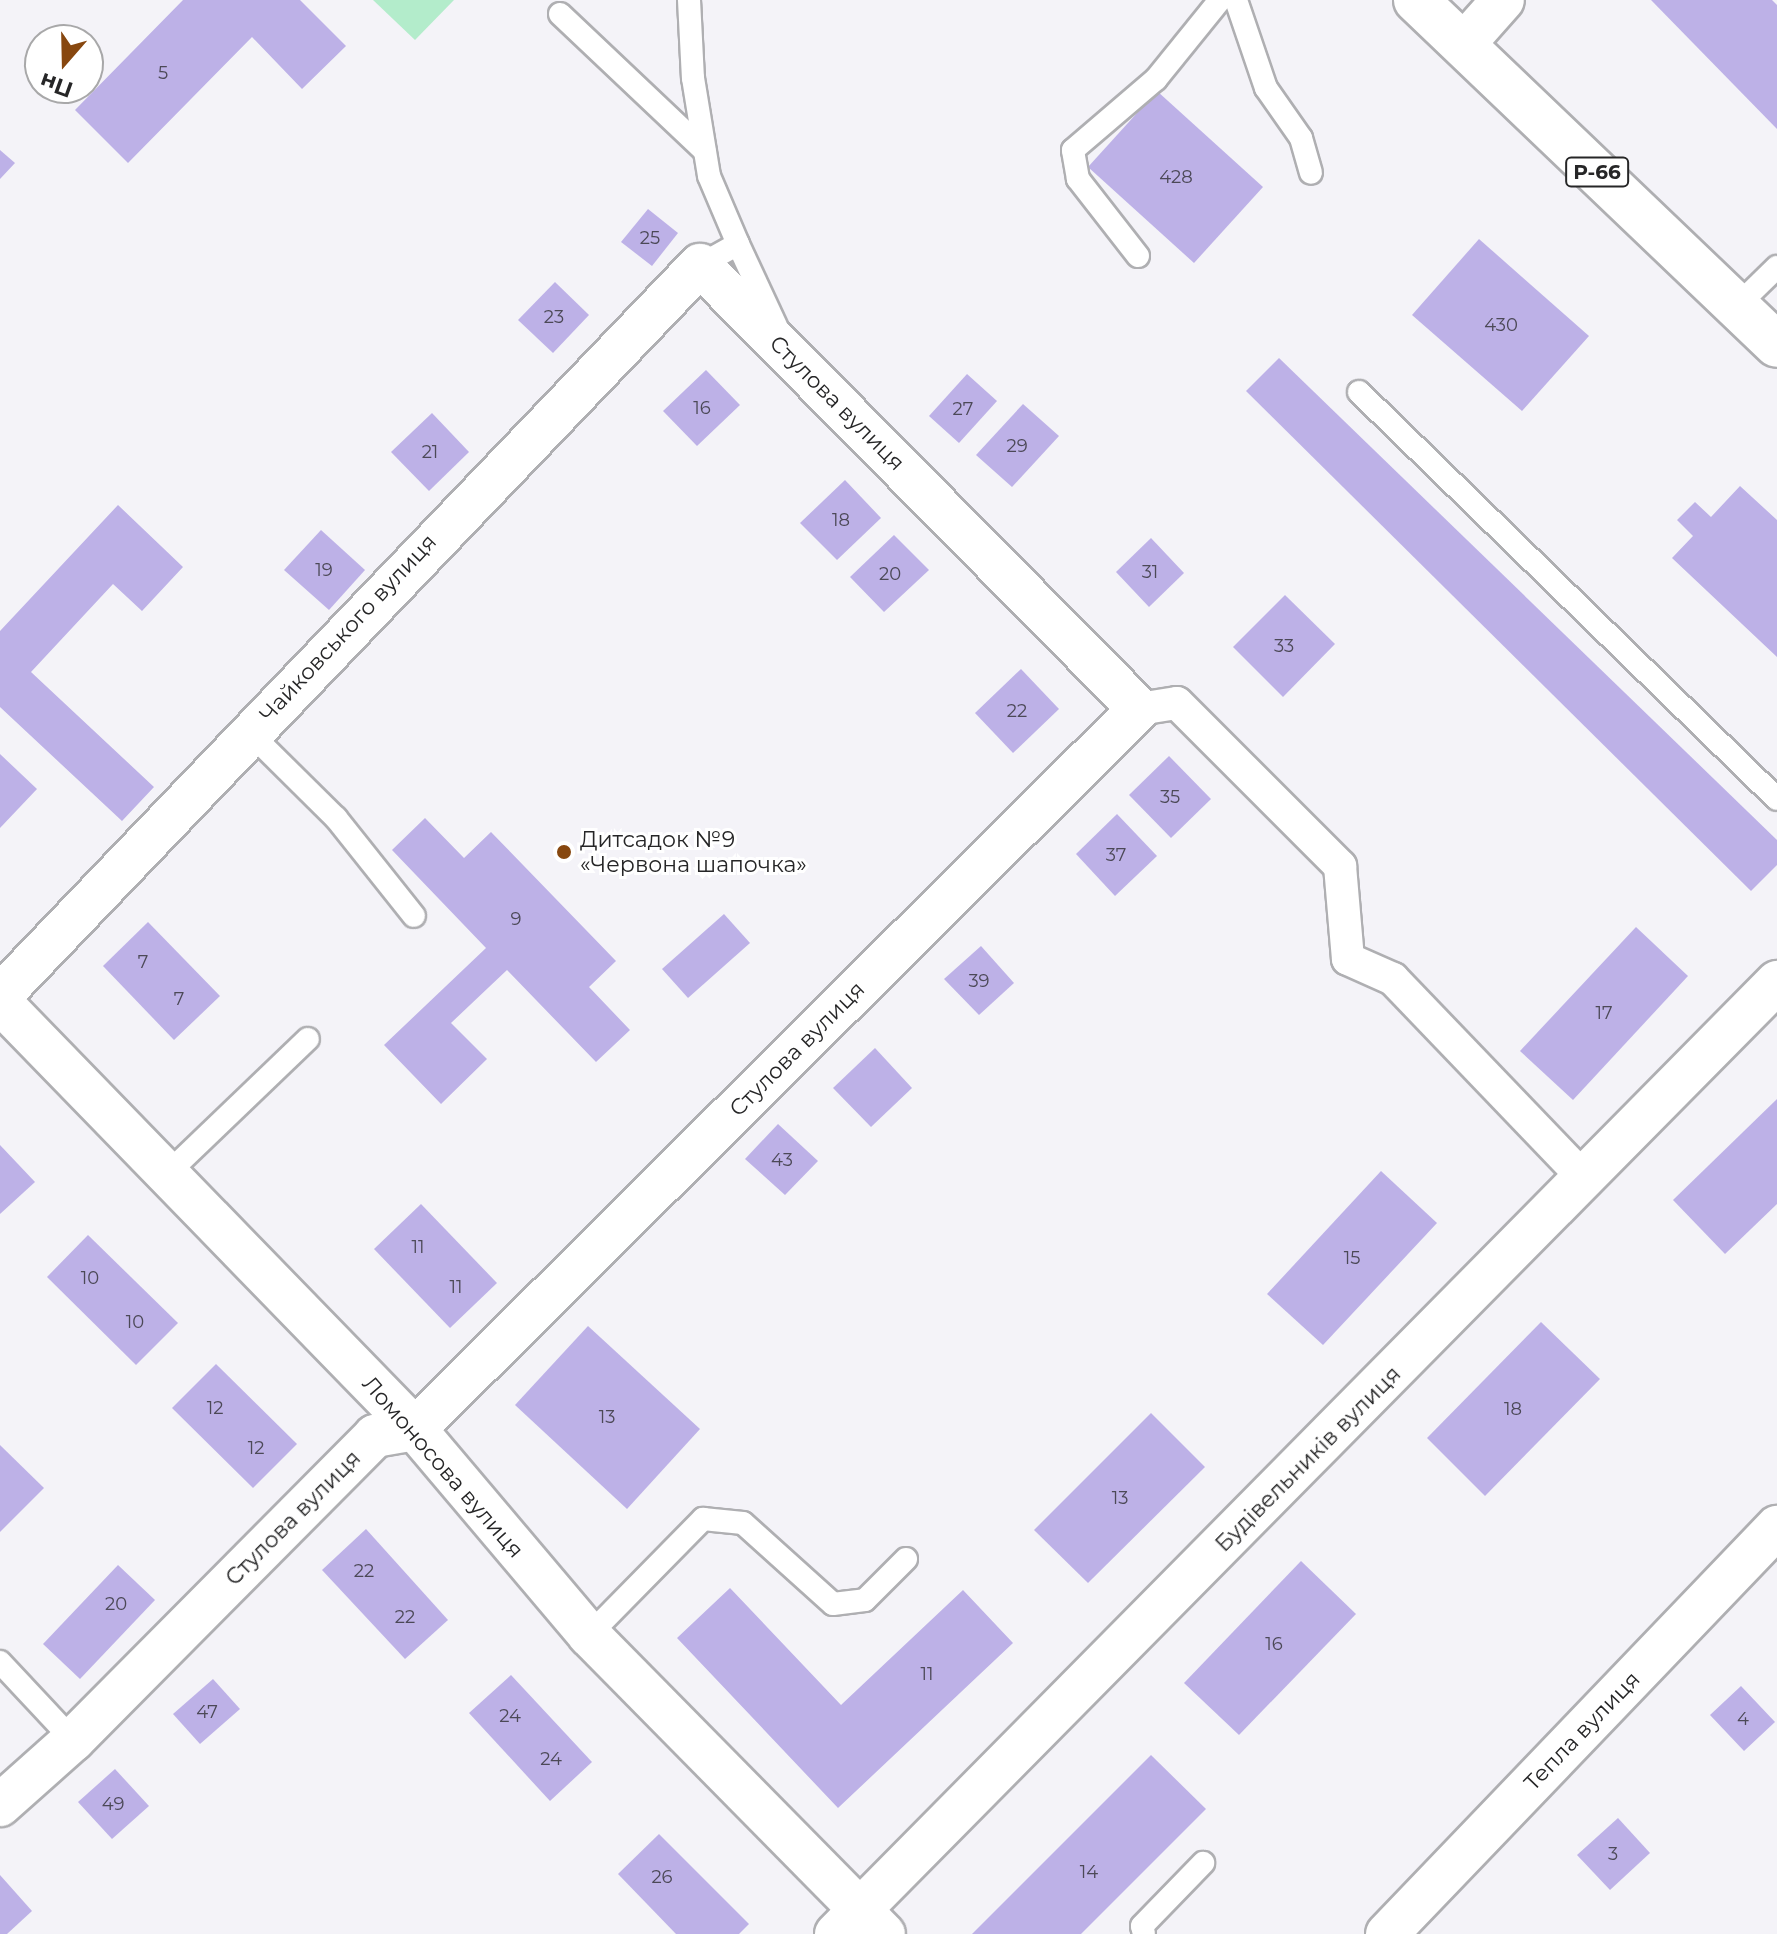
<!DOCTYPE html>
<meta charset="utf-8">
<style>
body{margin:0}
#map{position:relative;width:1777px;height:1934px;overflow:hidden;background:#f4f3f8;font-family:Montserrat,sans-serif}
div>[style]{position:absolute}
[style*='--x']{left:calc(var(--x)*1px);top:calc(var(--y)*1px);width:calc(var(--w)*1px);rotate:calc(var(--a)*1deg)}
.green>*{inset:0;background:#b3eccb}
.building>*{inset:0;background:#bdb1e7}
.roads{filter:drop-shadow(2px 0 #afafb2) drop-shadow(-2px 0 #afafb2) drop-shadow(0 2px #afafb2) drop-shadow(0 -2px #afafb2)}
.service>*{height:22px;margin:-11px;padding:0 11px;transform-origin:11px;border-radius:11px;background:#fff}
.pedestrian>*{height:32px;margin:-16px;padding:0 16px;transform-origin:16px;border-radius:16px;background:#fff}
.minor>*{height:42px;margin:-21px;padding:0 21px;transform-origin:21px;border-radius:21px;background:#fff}
.primary>*{height:44px;margin:-22px;padding:0 22px;transform-origin:22px;border-radius:22px;background:#fff}
.dots>*{width:22px;height:22px;translate:-50% -50%;box-sizing:border-box;border:4px solid #fff;border-radius:50%}
span{translate:-50% -50%;white-space:nowrap;text-align:center;line-height:1.15;-webkit-text-stroke:6px #fff;paint-order:stroke}
.number-label{font-size:18px;color:#4c4957}
.number-label span{-webkit-text-stroke-width:0}
.shield-label span{padding:2px 6px;background:#fff;border:2px solid;border-radius:6px;-webkit-text-stroke-width:0}
.shield-label{font-size:20px;color:#262627;font-weight:700}
.street-label{font-size:22px;color:#262627}
.poi-label{font-size:22px;color:#262627}
.left{translate:0 -50%;text-align:left}
.north{position:absolute;left:24px;top:24px;width:80px;height:80px;box-sizing:border-box;background:#fff;border:2px solid #a8a8a9;border-radius:50%;rotate:200deg;font-size:22px;font-weight:700;line-height:32px;text-align:center;color:#262627}
.north::after{content:'';display:block;margin:auto;width:28px;height:36px;background:#87470f;clip-path:polygon(50% 0,100% 100%,50% 72%,0 100%)}
</style>
<div id="map">
<div class="green">
<i style="clip-path:polygon(373px 0,454px 0,415px 40px)"></i>
</div>
<div class="building">
<i style="clip-path:polygon(183px 0,300px 0,346px 46px,302px 89px,252px 37px,128px 163px,75px 110px)"></i>
<i style="clip-path:polygon(1651px 0,1772px 0,1777px 5px,1777px 129px)"></i>
<i style="clip-path:polygon(1157px 91px,1263px 187px,1194px 263px,1088px 167px)"></i>
<i style="clip-path:polygon(0 150px,15px 163px,0 179px)"></i>
<i style="clip-path:polygon(648px 209px,678px 233px,652px 266px,621px 242px)"></i>
<i style="clip-path:polygon(1479px 239px,1589px 336px,1522px 411px,1412px 315px)"></i>
<i style="clip-path:polygon(555px 282px,589px 315px,553px 353px,518px 320px)"></i>
<i style="clip-path:polygon(1279px 358px,1777px 840px,1777px 865px,1751px 891px,1246px 391px)"></i>
<i style="clip-path:polygon(706px 370px,740px 405px,697px 446px,663px 411px)"></i>
<i style="clip-path:polygon(967px 374px,997px 401px,959px 443px,929px 416px)"></i>
<i style="clip-path:polygon(1023px 404px,1059px 436px,1012px 487px,976px 455px)"></i>
<i style="clip-path:polygon(432px 413px,469px 452px,429px 491px,391px 452px)"></i>
<i style="clip-path:polygon(845px 480px,881px 518px,837px 560px,800px 523px)"></i>
<i style="clip-path:polygon(1740px 486px,1777px 520px,1777px 657px,1672px 558px,1693px 536px,1677px 520px,1695px 502px,1711px 517px)"></i>
<i style="clip-path:polygon(118px 505px,183px 567px,142px 611px,113px 584px,31px 672px,154px 787px,122px 821px,0 707px,0 631px)"></i>
<i style="clip-path:polygon(321px 530px,365px 570px,329px 610px,284px 570px)"></i>
<i style="clip-path:polygon(894px 535px,929px 570px,884px 612px,850px 577px)"></i>
<i style="clip-path:polygon(1151px 538px,1184px 573px,1149px 607px,1116px 572px)"></i>
<i style="clip-path:polygon(1285px 595px,1335px 644px,1283px 697px,1233px 647px)"></i>
<i style="clip-path:polygon(1021px 669px,1059px 709px,1013px 753px,975px 713px)"></i>
<i style="clip-path:polygon(0 754px,37px 789px,0 828px)"></i>
<i style="clip-path:polygon(1169px 756px,1211px 799px,1171px 838px,1129px 795px)"></i>
<i style="clip-path:polygon(1117px 814px,1157px 856px,1115px 896px,1076px 854px)"></i>
<i style="clip-path:polygon(425px 818px,464px 858px,491px 832px,616px 961px,589px 987px,630px 1030px,596px 1062px,507px 970px,451px 1023px,487px 1059px,441px 1104px,384px 1045px,486px 948px,392px 850px)"></i>
<i style="clip-path:polygon(724px 914px,750px 943px,688px 998px,662px 969px)"></i>
<i style="clip-path:polygon(148px 922px,220px 996px,174px 1040px,103px 966px)"></i>
<i style="clip-path:polygon(1636px 927px,1688px 976px,1573px 1100px,1520px 1051px)"></i>
<i style="clip-path:polygon(981px 946px,1014px 983px,979px 1015px,944px 979px)"></i>
<i style="clip-path:polygon(875px 1048px,912px 1088px,871px 1127px,833px 1088px)"></i>
<i style="clip-path:polygon(1777px 1099px,1777px 1204px,1725px 1254px,1673px 1200px)"></i>
<i style="clip-path:polygon(778px 1124px,818px 1161px,785px 1195px,745px 1159px)"></i>
<i style="clip-path:polygon(0 1145px,35px 1182px,0 1214px)"></i>
<i style="clip-path:polygon(1381px 1171px,1437px 1223px,1323px 1345px,1267px 1294px)"></i>
<i style="clip-path:polygon(421px 1204px,497px 1283px,450px 1328px,374px 1249px)"></i>
<i style="clip-path:polygon(88px 1235px,178px 1323px,136px 1365px,47px 1277px)"></i>
<i style="clip-path:polygon(1541px 1322px,1600px 1379px,1485px 1496px,1427px 1438px)"></i>
<i style="clip-path:polygon(588px 1326px,700px 1429px,627px 1509px,515px 1405px)"></i>
<i style="clip-path:polygon(216px 1364px,297px 1444px,253px 1488px,172px 1408px)"></i>
<i style="clip-path:polygon(1151px 1413px,1205px 1467px,1088px 1583px,1034px 1530px)"></i>
<i style="clip-path:polygon(0 1445px,44px 1488px,0 1532px)"></i>
<i style="clip-path:polygon(366px 1529px,448px 1620px,405px 1659px,322px 1570px)"></i>
<i style="clip-path:polygon(1301px 1561px,1356px 1614px,1239px 1735px,1184px 1683px)"></i>
<i style="clip-path:polygon(118px 1565px,155px 1600px,80px 1679px,43px 1644px)"></i>
<i style="clip-path:polygon(730px 1588px,841px 1705px,963px 1590px,1013px 1643px,838px 1808px,677px 1638px)"></i>
<i style="clip-path:polygon(511px 1675px,592px 1762px,550px 1801px,469px 1713px)"></i>
<i style="clip-path:polygon(213px 1679px,240px 1709px,200px 1744px,173px 1714px)"></i>
<i style="clip-path:polygon(1741px 1686px,1775px 1722px,1744px 1751px,1710px 1715px)"></i>
<i style="clip-path:polygon(1151px 1755px,1206px 1809px,1081px 1934px,972px 1934px)"></i>
<i style="clip-path:polygon(115px 1769px,149px 1806px,112px 1839px,78px 1802px)"></i>
<i style="clip-path:polygon(1618px 1818px,1650px 1853px,1610px 1890px,1577px 1855px)"></i>
<i style="clip-path:polygon(659px 1834px,749px 1924px,739px 1934px,676px 1934px,618px 1874px)"></i>
<i style="clip-path:polygon(0 1875px,32px 1911px,7px 1934px,0 1934px)"></i>
</div>
<div class="roads">
<div class="service">
<i style="--x:689;--y:0;--w:78;--a:87.1"></i>
<i style="--x:693;--y:78;--w:99;--a:80.7"></i>
<i style="--x:709;--y:176;--w:74;--a:66.9"></i>
<i style="--x:738;--y:244;--w:43;--a:151.1"></i>
<i style="--x:1236;--y:0;--w:93;--a:71.2"></i>
<i style="--x:1266;--y:88;--w:61;--a:55"></i>
<i style="--x:1301;--y:138;--w:36;--a:74"></i>
<i style="--x:560;--y:14;--w:199;--a:43.4"></i>
<i style="--x:738;--y:244;--w:90;--a:65.1"></i>
<i style="--x:1138;--y:256;--w:98;--a:-127.9"></i>
<i style="--x:1078;--y:179;--w:29;--a:-100"></i>
<i style="--x:1073;--y:150;--w:109;--a:-40.5"></i>
<i style="--x:1156;--y:79;--w:102;--a:-51"></i>
<i style="--x:1737;--y:306;--w:56;--a:-44.3"></i>
<i style="--x:1359;--y:392;--w:583;--a:44.24"></i>
<i style="--x:250;--y:733;--w:121;--a:44.7"></i>
<i style="--x:336;--y:818;--w:125;--a:51.5"></i>
<i style="--x:167;--y:1174;--w:195;--a:-43.8"></i>
<i style="--x:589;--y:1635;--w:163;--a:-45.5"></i>
<i style="--x:703;--y:1519;--w:40;--a:5.7"></i>
<i style="--x:743;--y:1523;--w:121;--a:42"></i>
<i style="--x:833;--y:1604;--w:32;--a:-7"></i>
<i style="--x:865;--y:1600;--w:58;--a:-45"></i>
<i style="--x:0;--y:1662;--w:107;--a:46.9"></i>
<i style="--x:1144;--y:1934;--w:8;--a:-104"></i>
<i style="--x:1142;--y:1926;--w:88;--a:-45.9"></i>
</div>
<div class="pedestrian">
<i style="--x:1139;--y:709;--w:38;--a:-9"></i>
<i style="--x:1177;--y:703;--w:231;--a:45"></i>
<i style="--x:1340;--y:866;--w:93;--a:85.1"></i>
<i style="--x:1348;--y:959;--w:49;--a:24"></i>
<i style="--x:1393;--y:979;--w:279;--a:46.2"></i>
</div>
<div class="minor">
<i style="--x:1463;--y:45;--w:60;--a:-48.4"></i>
<i style="--x:0;--y:996;--w:1012;--a:-46.24"></i>
<i style="--x:700;--y:265;--w:624;--a:45.32"></i>
<i style="--x:1139;--y:709;--w:1021;--a:135.16"></i>
<i style="--x:415;--y:1429;--w:41;--a:170.1"></i>
<i style="--x:375;--y:1436;--w:429;--a:134.8"></i>
<i style="--x:73;--y:1740;--w:98;--a:138.3"></i>
<i style="--x:0;--y:1002;--w:595;--a:45.82"></i>
<i style="--x:415;--y:1429;--w:270;--a:49.8"></i>
<i style="--x:589;--y:1635;--w:420;--a:45.4"></i>
<i style="--x:836;--y:1934;--w:1339;--a:-45.33"></i>
<i style="--x:1387;--y:1934;--w:564;--a:-46.22"></i>
</div>
<div class="primary">
<i style="--x:1416;--y:0;--w:499;--a:43.7"></i>
</div>
</div>
<div class="dots">
<i style="left:564px;top:852px;background:#87470f"></i>
</div>
<div class="number-label">
<span style="left:163px;top:73px">5</span>
<span style="left:1176px;top:177px">428</span>
<span style="left:650px;top:238px">25</span>
<span style="left:554px;top:317px">23</span>
<span style="left:1501px;top:325px">430</span>
<span style="left:702px;top:408px">16</span>
<span style="left:963px;top:409px">27</span>
<span style="left:1017px;top:446px">29</span>
<span style="left:430px;top:452px">21</span>
<span style="left:841px;top:520px">18</span>
<span style="left:324px;top:570px">19</span>
<span style="left:1150px;top:572px">31</span>
<span style="left:890px;top:574px">20</span>
<span style="left:1284px;top:646px">33</span>
<span style="left:1017px;top:711px">22</span>
<span style="left:1170px;top:797px">35</span>
<span style="left:1116px;top:855px">37</span>
<span style="left:516px;top:919px">9</span>
<span style="left:143px;top:962px">7</span>
<span style="left:979px;top:981px">39</span>
<span style="left:179px;top:999px">7</span>
<span style="left:1604px;top:1013px">17</span>
<span style="left:782px;top:1160px">43</span>
<span style="left:418px;top:1247px">11</span>
<span style="left:1352px;top:1258px">15</span>
<span style="left:90px;top:1278px">10</span>
<span style="left:456px;top:1287px">11</span>
<span style="left:135px;top:1322px">10</span>
<span style="left:215px;top:1408px">12</span>
<span style="left:1513px;top:1409px">18</span>
<span style="left:607px;top:1417px">13</span>
<span style="left:256px;top:1448px">12</span>
<span style="left:1120px;top:1498px">13</span>
<span style="left:364px;top:1571px">22</span>
<span style="left:116px;top:1604px">20</span>
<span style="left:405px;top:1617px">22</span>
<span style="left:1274px;top:1644px">16</span>
<span style="left:927px;top:1674px">11</span>
<span style="left:207px;top:1712px">47</span>
<span style="left:510px;top:1716px">24</span>
<span style="left:1743px;top:1719px">4</span>
<span style="left:551px;top:1759px">24</span>
<span style="left:113px;top:1804px">49</span>
<span style="left:1613px;top:1854px">3</span>
<span style="left:1089px;top:1872px">14</span>
<span style="left:662px;top:1877px">26</span>
</div>
<div class="shield-label">
<span style="left:1597px;top:172px">Р-66</span>
</div>
<div class="street-label">
<span style="left:837px;top:403px;rotate:45deg">Стулова вулиця</span>
<span style="left:348px;top:628px;rotate:-47deg">Чайковського вулиця</span>
<span style="left:797px;top:1049px;rotate:-45deg">Стулова вулиця</span>
<span style="left:1308px;top:1459px;rotate:-45deg">Будівельників вулиця</span>
<span style="left:443px;top:1467px;rotate:49deg">Ломоносова вулиця</span>
<span style="left:293px;top:1518px;rotate:-45deg">Стулова вулиця</span>
<span style="left:1582px;top:1731px;rotate:-46deg">Тепла вулиця</span>
</div>
<div class="poi-label">
<span class="left" style="left:580px;top:852px">Дитсадок №9<br>«Червона шапочка»</span>
</div>
<div class="north">Пн</div>
</div>
